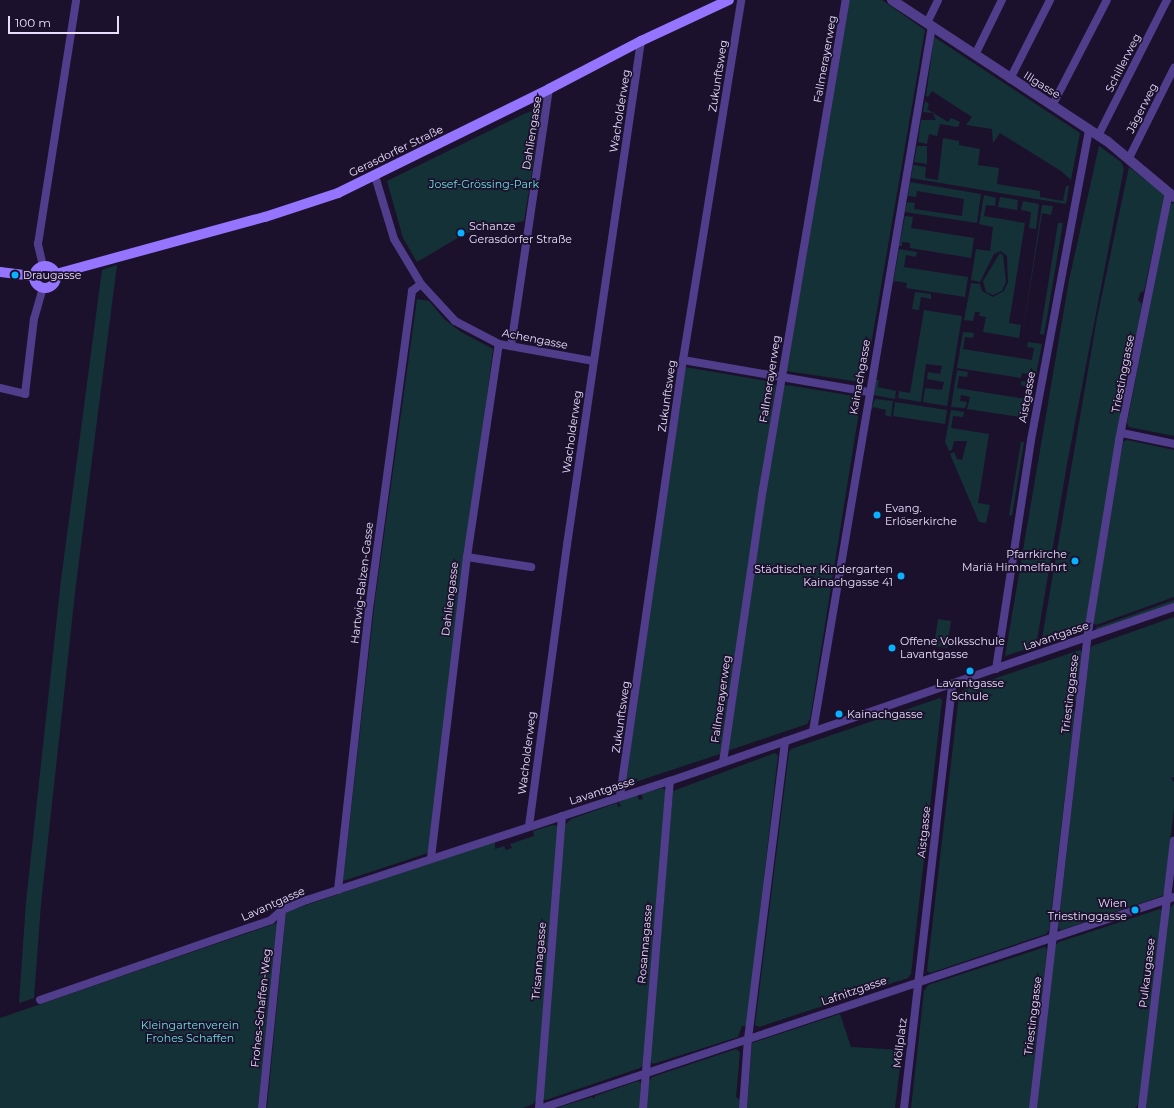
<!DOCTYPE html>
<meta charset="utf-8">
<style>
body{margin:0}
#map{position:relative;width:1174px;height:1108px;overflow:hidden;background:#1c112c;font-family:Montserrat,sans-serif}
div>[style]{position:absolute}
[style*='--x']{left:calc(var(--x)*1px);top:calc(var(--y)*1px);width:calc(var(--w)*1px);rotate:calc(var(--a)*1deg)}
.green>*{inset:0;background:#143137}
.minor>*{height:8px;margin:-4px;padding:0 4px;transform-origin:4px;border-radius:4px;background:#503d8b}
.tertiary>*{height:10px;margin:-5px;padding:0 5px;transform-origin:5px;border-radius:5px;background:#503d8b}
.secondary>*{height:10px;margin:-5px;padding:0 5px;transform-origin:5px;border-radius:5px;background:#9574ff}
.secondary>.ring{margin:-5px;padding:0;box-sizing:content-box;background:none;border:10px solid #9574ff;border-radius:50%}
.dots>*{width:11px;height:11px;translate:-50% -50%;box-sizing:border-box;border:2px solid #1c112c;border-radius:50%}
span{translate:-50% -50%;white-space:nowrap;text-align:center;line-height:1.15;-webkit-text-stroke:3.5px #1c112c;paint-order:stroke}
.street-label{font-size:11px;color:#e8ddff}
.park-label{font-size:11px;color:#66e2dd}
.poi-label{font-size:11px;color:#e8ddff}
.left{translate:0 -50%;text-align:left}
.right{translate:-100% -50%;text-align:right}
.scale{position:absolute;left:8px;top:16px;width:111px;height:18px;box-sizing:border-box;border:2px solid #e8ddff;border-top:0;padding-left:5px;font-size:12px;line-height:14px;white-space:nowrap;color:#e8ddff;-webkit-text-stroke:3px #1c112c;paint-order:stroke}
</style>
<div id="map">
<div class="green">
<i style="clip-path:polygon(848px 0,882px 0,925px 30px,865px 380px,860px 382px,786px 371px)"></i>
<i style="clip-path:polygon(934px 37px,1080px 133px,1071px 180px,1061px 171px,1000px 133px,993px 143px,992px 129px,966px 125px,972px 117px,932px 91px,928px 97px,926px 96px)"></i>
<i style="clip-path:polygon(925px 101px,929px 104px,927px 109px,948px 122px,951px 118px,960px 122px,958px 127px,940px 124px,937px 136px,929px 134px,927px 144px,918px 142px,921px 120px,940px 120px,936px 120px,933px 113px,923px 112px)"></i>
<i style="clip-path:polygon(542px 109px,524px 221px,466px 233px,417px 262px,403px 238px,387px 181px,526px 113px)"></i>
<i style="clip-path:polygon(943px 138px,959px 141px,959px 145px,980px 149px,978px 165px,999px 168px,997px 184px,1040px 191px,1040px 197px,1063px 201px,1066px 186px,1069px 186px,1066px 204px,911px 178px,913px 165px,926px 167px,925px 178px,938px 180px)"></i>
<i style="clip-path:polygon(917px 146px,927px 146px,927px 164px,914px 162px)"></i>
<i style="clip-path:polygon(1099px 146px,1121px 162px,1124px 168px,1067px 464px,1036px 646px,1005px 656px,1069px 280px)"></i>
<i style="clip-path:polygon(1129px 167px,1165px 195px,1144px 291px,1140px 293px,1138px 300px,1142px 304px,1086px 626px,1082px 630px,1041px 644px,1097px 318px)"></i>
<i style="clip-path:polygon(910px 182px,981px 194px,977px 223px,905px 212px,907px 202px,915px 203px,914px 209px,962px 216px,964px 199px,917px 191px,916px 197px,908px 196px)"></i>
<i style="clip-path:polygon(984px 195px,996px 198px,995px 206px,986px 205px,984px 216px,1025px 223px,1009px 323px,1021px 325px,1019px 338px,983px 332px,986px 317px,979px 316px,980px 312px,975px 312px,973px 321px,964px 320px,971px 283px,980px 284px,982px 291px,993px 297px,1004px 291px,1008px 282px,1007px 256px,1001px 251px,994px 254px,980px 282px,971px 280px,976px 249px,990px 251px,993px 227px,979px 224px)"></i>
<i style="clip-path:polygon(1000px 197px,1018px 200px,1017px 210px,998px 207px)"></i>
<i style="clip-path:polygon(1023px 201px,1039px 204px,1036px 229px,1029px 228px,1031px 212px,1021px 210px)"></i>
<i style="clip-path:polygon(1174px 203px,1174px 436px,1129px 427px,1127px 423px,1170px 204px)"></i>
<i style="clip-path:polygon(1042px 205px,1053px 206px,1051px 215px,1042px 213px,1022px 338px)"></i>
<i style="clip-path:polygon(905px 216px,913px 217px,911px 228px,974px 238px,971px 258px,910px 248px,910px 243px,902px 242px,902px 246px,899px 246px)"></i>
<i style="clip-path:polygon(1058px 223px,1063px 223px,1044px 335px,1040px 334px)"></i>
<i style="clip-path:polygon(899px 249px,917px 252px,916px 257px,906px 255px,904px 267px,968px 277px,965px 297px,906px 288px,907px 283px,895px 281px,893px 284px)"></i>
<i style="clip-path:polygon(1000px 253px,1003px 255px,1006px 282px,1002px 291px,993px 295px,986px 292px,983px 281px)"></i>
<i style="clip-path:polygon(117px 265px,76px 584px,41px 904px,34px 998px,19px 1003px,26px 902px,61px 580px,102px 270px)"></i>
<i style="clip-path:polygon(915px 292px,931px 294px,931px 299px,921px 297px,919px 310px,912px 309px)"></i>
<i style="clip-path:polygon(417px 299px,429px 301px,444px 319px,461px 332px,493px 349px,428px 853px,343px 881px,375px 600px)"></i>
<i style="clip-path:polygon(924px 310px,962px 316px,947px 406px,923px 402px,925px 388px,942px 390px,944px 382px,927px 379px,928px 372px,940px 374px,942px 366px,926px 364px,921px 402px,898px 398px,899px 391px,910px 393px)"></i>
<i style="clip-path:polygon(963px 332px,974px 333px,973px 338px,965px 337px,963px 349px,1032px 360px,1034px 348px,1027px 347px,1028px 342px,1042px 344px,1036px 375px,1022px 373px,1021px 378px,957px 368px)"></i>
<i style="clip-path:polygon(685px 367px,773px 382px,776px 386px,720px 754px,629px 784px,626px 781px)"></i>
<i style="clip-path:polygon(957px 370px,968px 372px,967px 377px,959px 376px,957px 388px,1026px 399px,1028px 387px,1021px 385px,1021px 381px,1034px 383px,1028px 418px,1028px 410px,1021px 409px,1019px 417px,967px 409px,970px 397px,961px 395px,960px 401px,967px 402px,965px 408px,951px 407px)"></i>
<i style="clip-path:polygon(876px 380px,879px 380px,878px 387px,896px 391px,895px 399px,873px 395px)"></i>
<i style="clip-path:polygon(787px 385px,860px 397px,861px 399px,810px 719px,807px 724px,727px 751px,782px 387px)"></i>
<i style="clip-path:polygon(875px 399px,893px 401px,891px 417px,885px 415px,886px 410px,873px 407px,870px 412px)"></i>
<i style="clip-path:polygon(895px 402px,947px 410px,945px 424px,893px 416px)"></i>
<i style="clip-path:polygon(951px 410px,964px 412px,963px 417px,953px 416px,951px 428px,989px 434px,978px 503px,990px 505px,986px 523px,979px 522px,950px 454px,954px 452px,957px 459px,962px 460px,967px 441px,954px 441px,952px 450px,949px 451px,945px 442px)"></i>
<i style="clip-path:polygon(1127px 440px,1174px 450px,1174px 597px,1096px 625px,1093px 623px,1123px 442px)"></i>
<i style="clip-path:polygon(1021px 442px,1024px 442px,1012px 516px,1009px 515px)"></i>
<i style="clip-path:polygon(1174px 600px,1174px 605px,1097px 630px,1095px 628px)"></i>
<i style="clip-path:polygon(1174px 617px,1174px 777px,1171px 778px,1174px 782px,1174px 809px,1164px 892px,1162px 896px,1061px 930px,1058px 928px,1090px 650px,1092px 646px)"></i>
<i style="clip-path:polygon(938px 619px,951px 621px,947px 648px,934px 646px)"></i>
<i style="clip-path:polygon(1080px 650px,1082px 652px,1077px 701px,1068px 704px,1070px 711px,1075px 710px,1049px 930px,1046px 934px,930px 973px,927px 971px,959px 694px,966px 688px)"></i>
<i style="clip-path:polygon(940px 698px,942px 700px,911px 974px,908px 978px,759px 1027px,755px 1025px,789px 752px,791px 749px)"></i>
<i style="clip-path:polygon(775px 753px,778px 755px,747px 1026px,742px 1026px,738px 1037px,653px 1064px,650px 1062px,673px 791px)"></i>
<i style="clip-path:polygon(663px 788px,666px 792px,643px 1065px,640px 1068px,546px 1100px,542px 1099px,565px 825px,571px 819px,617px 803px,618px 807px,621px 806px,619px 802px,637px 795px,639px 800px,643px 799px,641px 794px)"></i>
<i style="clip-path:polygon(553px 825px,558px 826px,536px 1100px,533px 1104px,523px 1108px,267px 1108px,286px 912px,495px 841px,495px 849px,504px 846px,506px 850px,512px 848px,510px 844px,534px 836px,533px 831px)"></i>
<i style="clip-path:polygon(1174px 904px,1174px 1108px,1146px 1108px,1168px 909px)"></i>
<i style="clip-path:polygon(1160px 909px,1162px 911px,1140px 1103px,1135px 1108px,1036px 1108px,1055px 946px,1059px 942px)"></i>
<i style="clip-path:polygon(277px 923px,258px 1108px,0 1108px,0 1018px)"></i>
<i style="clip-path:polygon(1045px 947px,1047px 950px,1029px 1108px,911px 1108px,924px 991px,928px 985px)"></i>
<i style="clip-path:polygon(840px 1014px,851px 1047px,902px 1050px,895px 1108px,747px 1108px,752px 1043px)"></i>
<i style="clip-path:polygon(736px 1049px,740px 1052px,736px 1097px,740px 1100px,739px 1108px,646px 1108px,648px 1082px,652px 1077px)"></i>
<i style="clip-path:polygon(638px 1081px,641px 1083px,639px 1108px,557px 1108px,592px 1097px,594px 1099px,595px 1096px)"></i>
</div>
<div class="minor">
<i style="--x:927;--y:23;--w:25;--a:-64"></i>
<i style="--x:975;--y:55;--w:61;--a:-63.9"></i>
<i style="--x:1010;--y:79;--w:89;--a:-63.1"></i>
<i style="--x:1052;--y:106;--w:119;--a:-62.6"></i>
<i style="--x:1098;--y:136;--w:153;--a:-63.1"></i>
<i style="--x:1129;--y:158;--w:101;--a:-63.4"></i>
<i style="--x:375;--y:176;--w:66;--a:73.2"></i>
<i style="--x:394;--y:239;--w:52;--a:59"></i>
<i style="--x:421;--y:284;--w:50;--a:47.4"></i>
<i style="--x:455;--y:321;--w:50;--a:27.6"></i>
<i style="--x:499;--y:344;--w:96;--a:10.3"></i>
<i style="--x:43;--y:266;--w:23;--a:-103"></i>
<i style="--x:38;--y:244;--w:247;--a:-81.1"></i>
<i style="--x:511;--y:346;--w:260;--a:-81.6"></i>
<i style="--x:683;--y:360;--w:188;--a:9.8"></i>
<i style="--x:0;--y:388;--w:26;--a:13"></i>
<i style="--x:25;--y:394;--w:76;--a:-83.2"></i>
<i style="--x:34;--y:319;--w:32;--a:-74"></i>
<i style="--x:1122;--y:433;--w:53;--a:11.9"></i>
<i style="--x:467;--y:557;--w:65;--a:8.9"></i>
<i style="--x:996;--y:669;--w:232;--a:-81.3"></i>
<i style="--x:1031;--y:440;--w:315;--a:-79.4"></i>
<i style="--x:813;--y:731;--w:715;--a:-80.42"></i>
<i style="--x:723;--y:762;--w:276;--a:-81.7"></i>
<i style="--x:763;--y:489;--w:496;--a:-80.4"></i>
<i style="--x:620;--y:796;--w:441;--a:-81.8"></i>
<i style="--x:683;--y:360;--w:365;--a:-80.8"></i>
<i style="--x:529;--y:826;--w:284;--a:-82.3"></i>
<i style="--x:567;--y:545;--w:509;--a:-81.65"></i>
<i style="--x:431;--y:858;--w:303;--a:-83.2"></i>
<i style="--x:467;--y:557;--w:215;--a:-81.5"></i>
<i style="--x:338;--y:890;--w:290;--a:-83.7"></i>
<i style="--x:370;--y:602;--w:314;--a:-82.3"></i>
<i style="--x:412;--y:291;--w:11;--a:-38"></i>
<i style="--x:40;--y:1000;--w:223;--a:-19.1"></i>
<i style="--x:251;--y:927;--w:21;--a:-19"></i>
<i style="--x:271;--y:920;--w:15;--a:-42"></i>
<i style="--x:282;--y:910;--w:27;--a:-22"></i>
<i style="--x:307;--y:900;--w:382;--a:-18.2"></i>
<i style="--x:670;--y:781;--w:533;--a:-19.05"></i>
<i style="--x:262;--y:1108;--w:199;--a:-84.2"></i>
<i style="--x:539;--y:1108;--w:293;--a:-85.5"></i>
<i style="--x:542;--y:1108;--w:666;--a:-18.46"></i>
<i style="--x:643;--y:1108;--w:328;--a:-85.3"></i>
<i style="--x:743;--y:1108;--w:69;--a:-85.9"></i>
<i style="--x:748;--y:1039;--w:300;--a:-82.9"></i>
<i style="--x:904;--y:1108;--w:427;--a:-83.5"></i>
<i style="--x:1033;--y:1108;--w:485;--a:-83.4"></i>
<i style="--x:1089;--y:626;--w:188;--a:-80.8"></i>
<i style="--x:1119;--y:440;--w:253;--a:-78.6"></i>
<i style="--x:1142;--y:1108;--w:269;--a:-83.2"></i>
</div>
<div class="tertiary">
<i style="--x:892;--y:0;--w:257;--a:33.3"></i>
<i style="--x:1107;--y:141;--w:87;--a:39.9"></i>
</div>
<div class="secondary">
<i class="ring" style="left:34px;top:266px;width:12px;height:12px"></i>
<i style="--x:0;--y:272;--w:34;--a:7"></i>
<i style="--x:56;--y:274;--w:217;--a:-15.3"></i>
<i style="--x:265;--y:217;--w:77;--a:-18.2"></i>
<i style="--x:338;--y:193;--w:235;--a:-26.2"></i>
<i style="--x:549;--y:89;--w:104;--a:-27.6"></i>
<i style="--x:641;--y:41;--w:97;--a:-25"></i>
</div>
<div class="dots">
<i style="left:461px;top:233px;background:#09b2ff"></i>
<i style="left:15px;top:275px;background:#09b2ff"></i>
<i style="left:877px;top:515px;background:#09b2ff"></i>
<i style="left:1075px;top:561px;background:#09b2ff"></i>
<i style="left:901px;top:576px;background:#09b2ff"></i>
<i style="left:892px;top:648px;background:#09b2ff"></i>
<i style="left:970px;top:671px;background:#09b2ff"></i>
<i style="left:839px;top:714px;background:#09b2ff"></i>
<i style="left:1135px;top:910px;background:#09b2ff"></i>
</div>
<div class="street-label">
<span style="left:825px;top:59px;rotate:-80deg">Fallmerayerweg</span>
<span style="left:1123px;top:63px;rotate:-63deg">Schillerweg</span>
<span style="left:718px;top:76px;rotate:-81deg">Zukunftsweg</span>
<span style="left:1042px;top:85px;rotate:32deg">Illgasse</span>
<span style="left:1142px;top:108px;rotate:-63deg">Jägerweg</span>
<span style="left:620px;top:111px;rotate:-81deg">Wacholderweg</span>
<span style="left:532px;top:133px;rotate:-81deg">Dahliengasse</span>
<span style="left:396px;top:151px;rotate:-26deg">Gerasdorfer Straße</span>
<span style="left:535px;top:339px;rotate:11deg">Achengasse</span>
<span style="left:1123px;top:374px;rotate:-79deg">Triestinggasse</span>
<span style="left:860px;top:377px;rotate:-80deg">Kainachgasse</span>
<span style="left:770px;top:379px;rotate:-81deg">Fallmerayerweg</span>
<span style="left:667px;top:396px;rotate:-82deg">Zukunftsweg</span>
<span style="left:1027px;top:397px;rotate:-80deg">Aistgasse</span>
<span style="left:572px;top:432px;rotate:-82deg">Wacholderweg</span>
<span style="left:362px;top:583px;rotate:-83deg">Hartwig-Balzen-Gasse</span>
<span style="left:450px;top:599px;rotate:-83deg">Dahliengasse</span>
<span style="left:1056px;top:636px;rotate:-19deg">Lavantgasse</span>
<span style="left:1070px;top:694px;rotate:-83deg">Triestinggasse</span>
<span style="left:721px;top:699px;rotate:-82deg">Fallmerayerweg</span>
<span style="left:621px;top:717px;rotate:-82deg">Zukunftsweg</span>
<span style="left:527px;top:753px;rotate:-83deg">Wacholderweg</span>
<span style="left:602px;top:791px;rotate:-18deg">Lavantgasse</span>
<span style="left:924px;top:832px;rotate:-84deg">Aistgasse</span>
<span style="left:273px;top:904px;rotate:-24deg">Lavantgasse</span>
<span style="left:645px;top:944px;rotate:-85deg">Rosannagasse</span>
<span style="left:539px;top:961px;rotate:-85deg">Trisannagasse</span>
<span style="left:1147px;top:973px;rotate:-83deg">Pulkaugasse</span>
<span style="left:854px;top:991px;rotate:-19deg">Lafnitzgasse</span>
<span style="left:261px;top:1008px;rotate:-84deg">Frohes-Schaffen-Weg</span>
<span style="left:1033px;top:1016px;rotate:-83deg">Triestinggasse</span>
<span style="left:900px;top:1043px;rotate:-83deg">Möllplatz</span>
</div>
<div class="park-label">
<span style="left:484px;top:184px">Josef-Grössing-Park</span>
<span style="left:190px;top:1032px">Kleingartenverein<br>Frohes Schaffen</span>
</div>
<div class="poi-label">
<span class="left" style="left:469px;top:233px">Schanze<br>Gerasdorfer Straße</span>
<span class="left" style="left:23px;top:275px">Draugasse</span>
<span class="left" style="left:885px;top:515px">Evang.<br>Erlöserkirche</span>
<span class="right" style="left:1067px;top:561px">Pfarrkirche<br>Mariä Himmelfahrt</span>
<span class="right" style="left:893px;top:576px">Städtischer Kindergarten<br>Kainachgasse 41</span>
<span class="left" style="left:900px;top:648px">Offene Volksschule<br>Lavantgasse</span>
<span style="left:970px;top:690px">Lavantgasse<br>Schule</span>
<span class="left" style="left:847px;top:714px">Kainachgasse</span>
<span class="right" style="left:1127px;top:910px">Wien<br>Triestinggasse</span>
</div>
<div class="scale">100 m</div>
</div>
